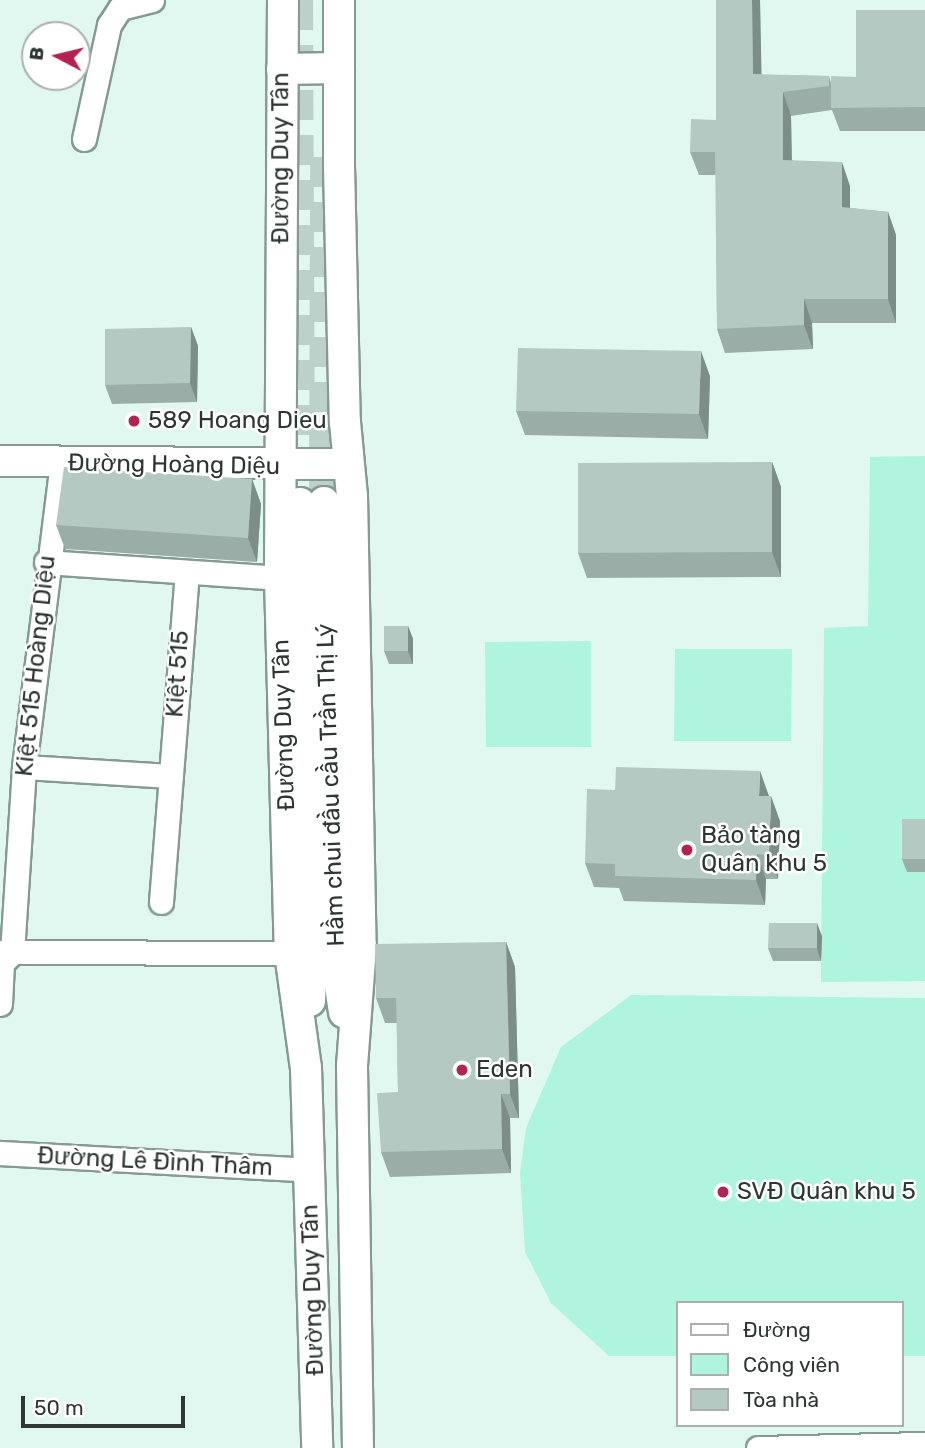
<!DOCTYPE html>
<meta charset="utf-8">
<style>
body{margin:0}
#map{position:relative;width:925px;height:1448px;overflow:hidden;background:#e1f8f1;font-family:Rubik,sans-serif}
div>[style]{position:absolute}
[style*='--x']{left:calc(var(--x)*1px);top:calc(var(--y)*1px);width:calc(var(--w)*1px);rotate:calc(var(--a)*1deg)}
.green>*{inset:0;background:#aff4df}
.major-tunnel>*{height:30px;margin-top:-15px;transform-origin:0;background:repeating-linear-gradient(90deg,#bdd1cb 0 30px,transparent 0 45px)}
.roads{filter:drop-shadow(2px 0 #859a93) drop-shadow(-2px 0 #859a93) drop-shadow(0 2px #859a93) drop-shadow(0 -2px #859a93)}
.minor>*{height:23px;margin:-11.5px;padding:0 11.5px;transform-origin:11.5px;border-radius:11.5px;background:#fff}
.major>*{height:30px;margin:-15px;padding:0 15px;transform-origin:15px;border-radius:15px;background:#fff}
.wall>*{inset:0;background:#9aada7}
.shaded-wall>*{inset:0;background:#7d8d88}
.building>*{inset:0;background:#b3c9c2}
.dots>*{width:19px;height:19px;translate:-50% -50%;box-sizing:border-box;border:4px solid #fff;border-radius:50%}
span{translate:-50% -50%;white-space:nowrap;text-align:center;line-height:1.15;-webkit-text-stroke:5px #fff;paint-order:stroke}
.street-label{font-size:24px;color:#2d3633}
.poi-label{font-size:24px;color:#2d3633}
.left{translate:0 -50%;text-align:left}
.legend{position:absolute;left:676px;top:1301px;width:228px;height:126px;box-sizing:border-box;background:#fff;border:2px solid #abafad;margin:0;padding:9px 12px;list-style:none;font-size:21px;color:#2d3633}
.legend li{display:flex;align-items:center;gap:14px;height:35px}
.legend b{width:35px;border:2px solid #abafad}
.north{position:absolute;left:21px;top:21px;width:70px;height:70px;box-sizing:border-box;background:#fff;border:2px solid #abafad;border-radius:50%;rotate:277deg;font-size:19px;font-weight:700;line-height:28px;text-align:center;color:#2d3633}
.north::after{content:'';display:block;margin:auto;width:24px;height:32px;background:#b22253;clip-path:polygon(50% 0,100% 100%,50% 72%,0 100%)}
.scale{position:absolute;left:21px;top:1396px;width:164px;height:32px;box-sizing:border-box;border:4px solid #2d3633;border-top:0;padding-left:9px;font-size:21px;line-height:24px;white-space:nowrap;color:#2d3633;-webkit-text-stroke:5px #fff;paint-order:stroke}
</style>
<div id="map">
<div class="green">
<i style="clip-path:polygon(925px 456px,925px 981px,821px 982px,824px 628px,868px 626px,870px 457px)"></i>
<i style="clip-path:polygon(591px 641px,591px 747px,486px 747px,485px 642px)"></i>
<i style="clip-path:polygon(675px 649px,792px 649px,791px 741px,674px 741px)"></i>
<i style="clip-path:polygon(631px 995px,925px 998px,925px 1356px,902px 1356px,902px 1303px,678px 1303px,678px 1356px,609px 1356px,551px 1303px,525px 1252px,520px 1173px,526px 1128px,561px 1047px)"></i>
</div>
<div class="major-tunnel">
<i style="--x:298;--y:0;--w:503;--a:89.77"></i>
<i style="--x:324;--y:502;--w:353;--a:-89.8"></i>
</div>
<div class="roads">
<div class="minor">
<i style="--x:84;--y:139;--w:117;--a:-77.6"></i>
<i style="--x:109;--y:25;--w:20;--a:-57"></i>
<i style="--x:120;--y:8;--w:33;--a:-14"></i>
<i style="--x:46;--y:562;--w:235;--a:3.9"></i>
<i style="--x:24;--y:767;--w:147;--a:3.5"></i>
<i style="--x:161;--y:902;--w:331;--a:-85.5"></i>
<i style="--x:0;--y:952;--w:290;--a:0.2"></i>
<i style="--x:12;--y:953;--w:186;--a:-86.3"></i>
<i style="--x:24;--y:767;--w:305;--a:-82.9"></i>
<i style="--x:0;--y:1004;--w:41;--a:-87.2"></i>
<i style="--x:2;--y:963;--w:14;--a:-45"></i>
<i style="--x:0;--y:1153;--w:310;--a:3.1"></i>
<i style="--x:758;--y:1448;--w:167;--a:-1.4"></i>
</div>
<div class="major">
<i style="--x:283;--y:0;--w:578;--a:90.3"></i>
<i style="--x:280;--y:578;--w:375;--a:88.5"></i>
<i style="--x:290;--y:953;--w:116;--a:82.1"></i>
<i style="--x:306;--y:1068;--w:380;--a:88.3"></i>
<i style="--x:339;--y:0;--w:166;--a:90"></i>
<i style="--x:339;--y:166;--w:256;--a:88.7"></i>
<i style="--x:345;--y:422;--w:74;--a:84.6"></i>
<i style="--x:352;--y:496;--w:450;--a:88.9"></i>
<i style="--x:361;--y:946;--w:121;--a:94.3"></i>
<i style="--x:352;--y:1067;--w:381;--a:89.1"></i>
<i style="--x:282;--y:69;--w:57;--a:-1"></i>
<i style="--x:0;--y:461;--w:348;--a:0.5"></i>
<i style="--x:324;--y:502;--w:450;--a:88.6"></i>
<i style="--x:335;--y:952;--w:61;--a:81.5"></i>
<i style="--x:300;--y:503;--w:450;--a:88.5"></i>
<i style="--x:312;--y:953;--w:48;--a:92.4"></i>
</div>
</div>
<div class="wall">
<i style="clip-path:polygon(716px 0,760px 0,761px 75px,829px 76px,831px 83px,856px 77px,925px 10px,925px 131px,840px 131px,832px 110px,791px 116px,792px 160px,850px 186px,850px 208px,888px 212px,896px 235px,896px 323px,812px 323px,813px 349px,725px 353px,717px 329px,716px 175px,699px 175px,690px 152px,716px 120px)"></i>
<i style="clip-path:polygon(191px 327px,198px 346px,197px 402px,112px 404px,105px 385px)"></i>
<i style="clip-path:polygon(710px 376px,708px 439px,525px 435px,516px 411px)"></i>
<i style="clip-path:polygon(772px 462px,781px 487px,781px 577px,587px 578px,578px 553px)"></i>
<i style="clip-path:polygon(252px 479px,261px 504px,257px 562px,65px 549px,56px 525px)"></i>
<i style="clip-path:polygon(408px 626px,413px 639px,413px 664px,389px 664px,384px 651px)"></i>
<i style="clip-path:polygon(925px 819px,925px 872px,907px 872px,902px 859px)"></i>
<i style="clip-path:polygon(780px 821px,778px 879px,766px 879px,765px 905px,624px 901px,619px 888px,594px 887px,585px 863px)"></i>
<i style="clip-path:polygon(822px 936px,821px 961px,773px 961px,768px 948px)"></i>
<i style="clip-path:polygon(506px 942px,515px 967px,519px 1118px,510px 1118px,511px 1173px,390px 1177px,381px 1152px,398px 1092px,397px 1023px,385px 1023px,376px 998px)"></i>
</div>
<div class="shaded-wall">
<i style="clip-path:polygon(752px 0,760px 0,762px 98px,753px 74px)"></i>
<i style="clip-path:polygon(783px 92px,791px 116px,792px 183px,783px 160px)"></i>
<i style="clip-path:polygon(842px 162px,850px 186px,850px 230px,842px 207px)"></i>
<i style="clip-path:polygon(888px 212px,896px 235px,896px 323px,888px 299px)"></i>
<i style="clip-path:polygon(804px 299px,812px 323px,813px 349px,804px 325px)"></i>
<i style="clip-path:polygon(191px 327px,198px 346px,197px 402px,190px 383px)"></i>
<i style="clip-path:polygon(701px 351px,710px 376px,708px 439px,699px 414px)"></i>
<i style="clip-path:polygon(772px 462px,781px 487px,781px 577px,772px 552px)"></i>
<i style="clip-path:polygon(252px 479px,261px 504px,257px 562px,248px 538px)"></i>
<i style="clip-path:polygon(408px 626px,413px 639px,413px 664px,408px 651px)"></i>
<i style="clip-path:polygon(760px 771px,769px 796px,759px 796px)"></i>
<i style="clip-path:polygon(771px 796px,780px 821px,778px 879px,769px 855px)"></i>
<i style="clip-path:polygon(757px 854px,766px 879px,765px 905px,756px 880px)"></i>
<i style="clip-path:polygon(817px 923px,822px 936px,821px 961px,817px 948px)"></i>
<i style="clip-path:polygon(506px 942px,515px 967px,519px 1118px,510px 1094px)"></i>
<i style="clip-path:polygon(501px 1094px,510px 1118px,511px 1173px,502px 1149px)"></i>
</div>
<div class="building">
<i style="clip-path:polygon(716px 0,752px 0,753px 74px,829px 76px,829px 86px,783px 92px,783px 160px,842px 162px,842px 207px,888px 212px,888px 299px,804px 299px,804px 325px,717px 329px,715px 152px,690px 152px,691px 119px,716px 120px)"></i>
<i style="clip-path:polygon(856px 10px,925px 10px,925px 107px,831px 108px,831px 76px,856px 77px)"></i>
<i style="clip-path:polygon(191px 327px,190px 383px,105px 385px,105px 329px)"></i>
<i style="clip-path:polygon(518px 348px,701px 351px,699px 414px,516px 411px)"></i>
<i style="clip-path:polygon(772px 462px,772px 552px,578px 553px,578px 463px)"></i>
<i style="clip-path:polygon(64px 467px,252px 479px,248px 538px,56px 525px)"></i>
<i style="clip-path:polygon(384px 626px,408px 626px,408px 651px,384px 651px)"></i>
<i style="clip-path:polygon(616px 767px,760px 771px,759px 796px,771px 796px,769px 855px,757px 854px,756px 880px,615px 876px,615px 864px,585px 863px,587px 789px,615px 790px)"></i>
<i style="clip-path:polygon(902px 819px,925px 819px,925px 859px,902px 859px)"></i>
<i style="clip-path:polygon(769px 923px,817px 923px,817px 948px,768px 948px)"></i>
<i style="clip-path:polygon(506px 942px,510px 1094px,501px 1094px,502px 1149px,381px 1152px,377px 1093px,398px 1092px,396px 998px,376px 998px,375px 944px)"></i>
</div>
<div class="dots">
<i style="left:134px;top:421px;background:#b22253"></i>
<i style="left:687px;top:850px;background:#b22253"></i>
<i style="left:462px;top:1070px;background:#b22253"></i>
<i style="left:723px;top:1192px;background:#b22253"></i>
</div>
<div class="street-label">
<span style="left:281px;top:158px;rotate:-90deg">Đường Duy Tân</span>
<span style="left:174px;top:465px;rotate:1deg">Đường Hoàng Diệu</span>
<span style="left:36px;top:666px;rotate:-84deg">Kiệt 515 Hoàng Diệu</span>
<span style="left:178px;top:674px;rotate:-86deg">Kiệt 515</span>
<span style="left:284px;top:725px;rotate:-92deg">Đường Duy Tân</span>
<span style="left:331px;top:785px;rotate:-92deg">Hầm chui đầu cầu Trần Thị Lý</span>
<span style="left:155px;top:1162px;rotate:3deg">Đường Lê Đình Thâm</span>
<span style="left:313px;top:1290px;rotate:-92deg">Đường Duy Tân</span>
</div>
<div class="poi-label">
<span class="left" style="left:148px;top:421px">589 Hoang Dieu</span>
<span class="left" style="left:701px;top:850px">Bảo tàng<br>Quân khu 5</span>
<span class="left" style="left:476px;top:1070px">Eden</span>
<span class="left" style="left:737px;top:1192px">SVĐ Quân khu 5</span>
</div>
<ul class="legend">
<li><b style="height:9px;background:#fff"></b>Đường</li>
<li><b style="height:19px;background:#aff4df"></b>Công viên</li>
<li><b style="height:19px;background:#b3c9c2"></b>Tòa nhà</li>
</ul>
<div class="north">B</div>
<div class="scale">50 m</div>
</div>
